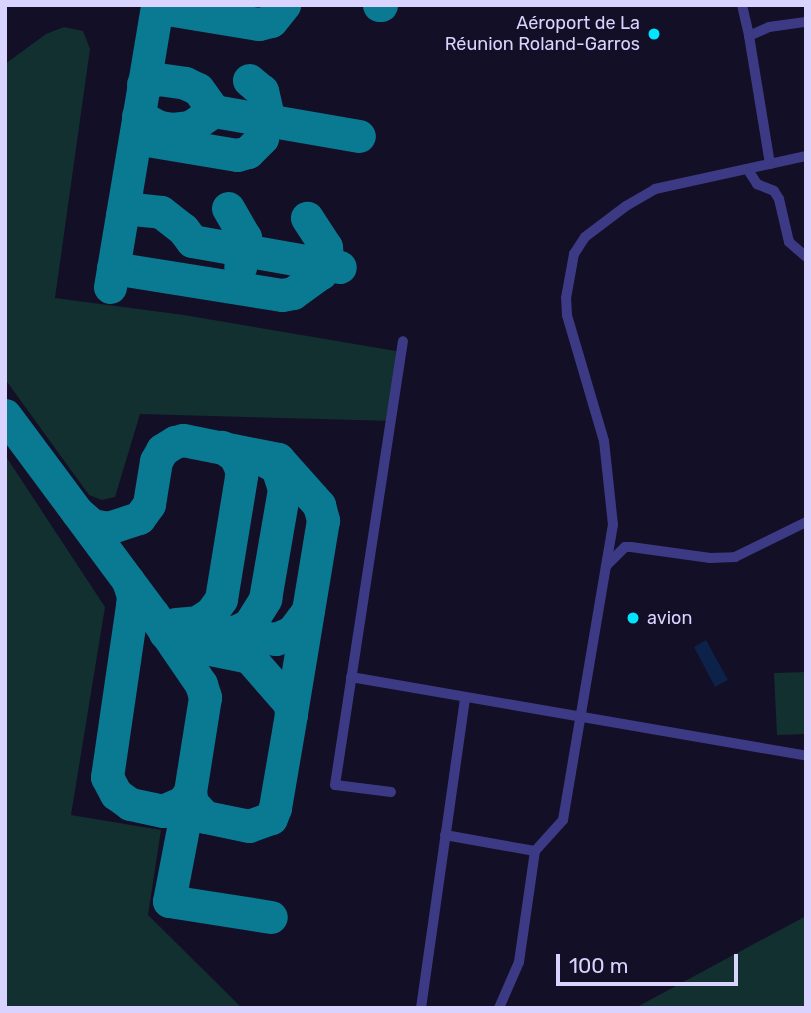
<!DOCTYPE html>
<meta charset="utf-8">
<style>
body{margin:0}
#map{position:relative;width:811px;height:1013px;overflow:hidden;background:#130f26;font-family:Rubik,sans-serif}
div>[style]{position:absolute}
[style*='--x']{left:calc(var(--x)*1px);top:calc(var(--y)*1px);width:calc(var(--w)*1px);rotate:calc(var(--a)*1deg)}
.green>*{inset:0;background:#12302f}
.water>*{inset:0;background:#0c2248}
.taxiway>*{height:33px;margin:-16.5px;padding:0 16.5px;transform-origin:16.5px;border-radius:16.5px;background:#0a7a92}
.street>*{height:10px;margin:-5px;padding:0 5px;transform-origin:5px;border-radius:5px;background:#3d3a85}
.dots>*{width:19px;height:19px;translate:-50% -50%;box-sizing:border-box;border:4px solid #130f26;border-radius:50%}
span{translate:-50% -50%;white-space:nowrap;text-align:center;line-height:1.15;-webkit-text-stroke:5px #130f26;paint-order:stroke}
.poi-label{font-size:18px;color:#d9d4ff}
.right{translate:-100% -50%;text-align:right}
.left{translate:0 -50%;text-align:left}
.frame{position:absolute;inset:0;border:7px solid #d9d4ff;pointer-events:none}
.scale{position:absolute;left:556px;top:954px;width:182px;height:32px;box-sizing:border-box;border:4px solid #d9d4ff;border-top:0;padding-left:9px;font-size:21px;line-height:24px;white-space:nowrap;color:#d9d4ff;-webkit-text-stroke:5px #130f26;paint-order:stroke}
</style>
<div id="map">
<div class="green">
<i style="clip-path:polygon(64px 27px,83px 31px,90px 49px,55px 298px,184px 315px,396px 351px,394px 421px,140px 414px,115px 497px,102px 500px,89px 495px,5px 379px,5px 64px,46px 34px)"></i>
<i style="clip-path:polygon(5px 455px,105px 607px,71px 815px,161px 830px,148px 915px,242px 1008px,5px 1008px)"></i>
<i style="clip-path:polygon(806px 672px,806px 734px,777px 735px,774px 673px)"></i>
<i style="clip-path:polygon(806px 916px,806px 1008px,635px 1008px)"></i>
</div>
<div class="water">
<i style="clip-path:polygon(706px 640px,728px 680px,715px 687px,694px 647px)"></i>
</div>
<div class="taxiway">
<i style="--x:160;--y:5;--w:8;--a:30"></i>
<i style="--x:167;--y:9;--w:93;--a:9.3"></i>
<i style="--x:259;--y:24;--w:12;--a:-14"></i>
<i style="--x:271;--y:21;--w:21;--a:-51"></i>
<i style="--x:379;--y:5;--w:2;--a:0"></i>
<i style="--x:143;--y:84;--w:16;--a:-18"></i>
<i style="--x:158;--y:79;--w:27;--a:8"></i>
<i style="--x:185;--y:83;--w:14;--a:25"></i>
<i style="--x:198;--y:89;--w:27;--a:54"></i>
<i style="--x:138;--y:116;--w:25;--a:27"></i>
<i style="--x:160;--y:127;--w:13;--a:9"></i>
<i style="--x:173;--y:129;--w:17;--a:-7"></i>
<i style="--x:190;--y:127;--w:29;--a:-34"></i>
<i style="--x:214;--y:111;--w:147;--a:9.8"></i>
<i style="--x:153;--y:141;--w:85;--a:9.5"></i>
<i style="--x:237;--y:155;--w:11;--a:-15"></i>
<i style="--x:248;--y:152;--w:20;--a:-45"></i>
<i style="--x:262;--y:138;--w:26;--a:-79"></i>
<i style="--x:267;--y:112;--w:22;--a:-103"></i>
<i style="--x:262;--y:91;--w:17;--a:-140"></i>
<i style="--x:228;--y:208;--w:34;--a:60"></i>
<i style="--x:245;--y:237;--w:30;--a:99"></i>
<i style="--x:122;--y:215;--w:13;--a:-29"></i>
<i style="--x:133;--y:209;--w:28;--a:6"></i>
<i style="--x:161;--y:212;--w:28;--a:38"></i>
<i style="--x:183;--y:229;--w:15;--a:53"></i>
<i style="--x:192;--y:241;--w:150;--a:10"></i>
<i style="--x:113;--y:268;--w:171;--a:9.1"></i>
<i style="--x:282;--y:295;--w:11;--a:-10"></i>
<i style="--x:293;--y:293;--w:34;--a:-36"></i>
<i style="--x:321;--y:273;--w:14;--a:-65"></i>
<i style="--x:327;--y:260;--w:13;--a:-94"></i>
<i style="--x:326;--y:247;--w:35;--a:-123"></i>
<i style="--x:110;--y:287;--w:286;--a:-80.5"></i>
<i style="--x:5;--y:415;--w:248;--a:53.4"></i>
<i style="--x:153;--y:614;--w:85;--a:55.6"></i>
<i style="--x:201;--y:684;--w:14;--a:73"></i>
<i style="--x:205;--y:697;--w:96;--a:99"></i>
<i style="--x:190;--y:792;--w:12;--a:125"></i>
<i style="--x:183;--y:802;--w:22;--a:156"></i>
<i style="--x:163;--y:811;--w:34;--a:-168"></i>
<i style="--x:130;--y:804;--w:17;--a:-144"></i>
<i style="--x:116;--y:794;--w:19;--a:-118"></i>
<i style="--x:107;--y:777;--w:173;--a:-81.7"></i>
<i style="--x:132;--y:606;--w:10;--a:-84"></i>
<i style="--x:133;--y:596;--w:16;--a:-108"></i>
<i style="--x:77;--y:512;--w:20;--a:41"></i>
<i style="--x:92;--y:525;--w:16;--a:11"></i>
<i style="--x:108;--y:528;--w:33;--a:-18"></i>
<i style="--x:139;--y:518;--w:17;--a:-54"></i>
<i style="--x:149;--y:504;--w:44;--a:-80.8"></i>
<i style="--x:156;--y:461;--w:13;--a:-61"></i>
<i style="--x:162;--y:450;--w:15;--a:-32"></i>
<i style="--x:175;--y:442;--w:8;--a:-14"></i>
<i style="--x:183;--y:440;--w:97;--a:11.3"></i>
<i style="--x:278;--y:459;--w:62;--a:48.3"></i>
<i style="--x:319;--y:505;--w:16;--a:75"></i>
<i style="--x:323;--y:520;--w:197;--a:99.4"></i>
<i style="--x:176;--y:624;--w:21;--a:-5"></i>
<i style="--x:197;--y:622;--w:17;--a:-33"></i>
<i style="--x:211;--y:613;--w:17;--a:-54"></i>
<i style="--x:221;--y:599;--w:130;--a:-80.7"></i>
<i style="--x:242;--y:471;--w:17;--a:-115"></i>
<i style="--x:235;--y:456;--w:16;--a:-145"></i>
<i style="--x:216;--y:631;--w:19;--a:3"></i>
<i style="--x:235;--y:632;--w:16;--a:-27"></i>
<i style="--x:249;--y:625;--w:31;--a:-58"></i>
<i style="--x:265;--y:599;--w:112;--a:-80.2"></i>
<i style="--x:284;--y:489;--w:23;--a:-108"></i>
<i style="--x:277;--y:467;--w:11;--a:-153"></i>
<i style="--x:222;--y:632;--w:54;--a:7.4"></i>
<i style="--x:276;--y:639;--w:17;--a:-24"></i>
<i style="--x:292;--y:632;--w:26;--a:-53"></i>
<i style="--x:165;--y:633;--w:19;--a:32"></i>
<i style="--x:181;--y:643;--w:69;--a:11.6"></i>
<i style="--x:249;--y:657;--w:62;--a:48.9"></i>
<i style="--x:290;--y:704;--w:10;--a:84"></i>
<i style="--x:291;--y:714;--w:95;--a:99.7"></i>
<i style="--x:275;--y:808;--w:11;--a:112"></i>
<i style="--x:271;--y:818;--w:23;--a:160"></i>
<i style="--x:249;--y:826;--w:45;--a:-168.4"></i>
<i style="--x:205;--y:817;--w:19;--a:-133"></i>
<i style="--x:192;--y:803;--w:11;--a:-100"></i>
<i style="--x:190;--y:792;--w:111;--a:100.9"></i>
<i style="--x:169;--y:901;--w:103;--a:8.9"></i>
</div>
<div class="street">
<i style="--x:742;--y:5;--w:32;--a:77"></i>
<i style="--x:770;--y:164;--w:130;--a:-99.3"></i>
<i style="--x:749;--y:36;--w:22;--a:-24"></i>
<i style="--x:769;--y:27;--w:37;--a:-8"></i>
<i style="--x:748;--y:170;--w:17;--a:57"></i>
<i style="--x:757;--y:184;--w:18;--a:22"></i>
<i style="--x:774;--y:191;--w:9;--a:58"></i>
<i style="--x:779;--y:199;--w:44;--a:76.9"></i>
<i style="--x:789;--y:242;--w:23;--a:41"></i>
<i style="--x:606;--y:566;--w:27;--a:-45"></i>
<i style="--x:625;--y:547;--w:6;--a:0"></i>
<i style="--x:631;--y:547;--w:80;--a:7.9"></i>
<i style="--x:710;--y:558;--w:25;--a:-2"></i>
<i style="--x:735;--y:557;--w:79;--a:-26.2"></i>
<i style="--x:351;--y:677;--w:462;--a:9.8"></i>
<i style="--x:391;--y:792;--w:56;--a:-172.9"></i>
<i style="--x:335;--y:785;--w:449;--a:-81.3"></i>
<i style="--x:445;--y:835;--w:91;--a:10.1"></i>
<i style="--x:421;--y:1008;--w:314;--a:-81.9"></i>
<i style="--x:499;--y:1008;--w:50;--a:-66.5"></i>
<i style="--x:519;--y:962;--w:112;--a:-81.8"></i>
<i style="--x:535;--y:851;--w:42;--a:-47.9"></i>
<i style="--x:563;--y:820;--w:299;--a:-80.4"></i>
<i style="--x:613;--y:525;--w:84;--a:-96.1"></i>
<i style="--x:604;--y:441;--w:131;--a:-106.4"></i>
<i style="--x:567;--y:315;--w:17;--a:-93"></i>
<i style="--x:566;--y:298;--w:45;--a:-79.7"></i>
<i style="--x:574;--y:254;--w:20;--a:-57"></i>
<i style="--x:585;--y:237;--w:51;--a:-37.1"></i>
<i style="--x:626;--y:206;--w:34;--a:-30"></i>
<i style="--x:655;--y:189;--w:155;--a:-12.3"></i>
</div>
<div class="dots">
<i style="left:654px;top:34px;background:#00e5ff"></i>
<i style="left:633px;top:618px;background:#00e5ff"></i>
</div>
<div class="poi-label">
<span class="right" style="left:640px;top:34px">Aéroport de La<br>Réunion Roland-Garros</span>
<span class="left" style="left:647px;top:618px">avion</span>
</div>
<div class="frame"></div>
<div class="scale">100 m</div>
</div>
